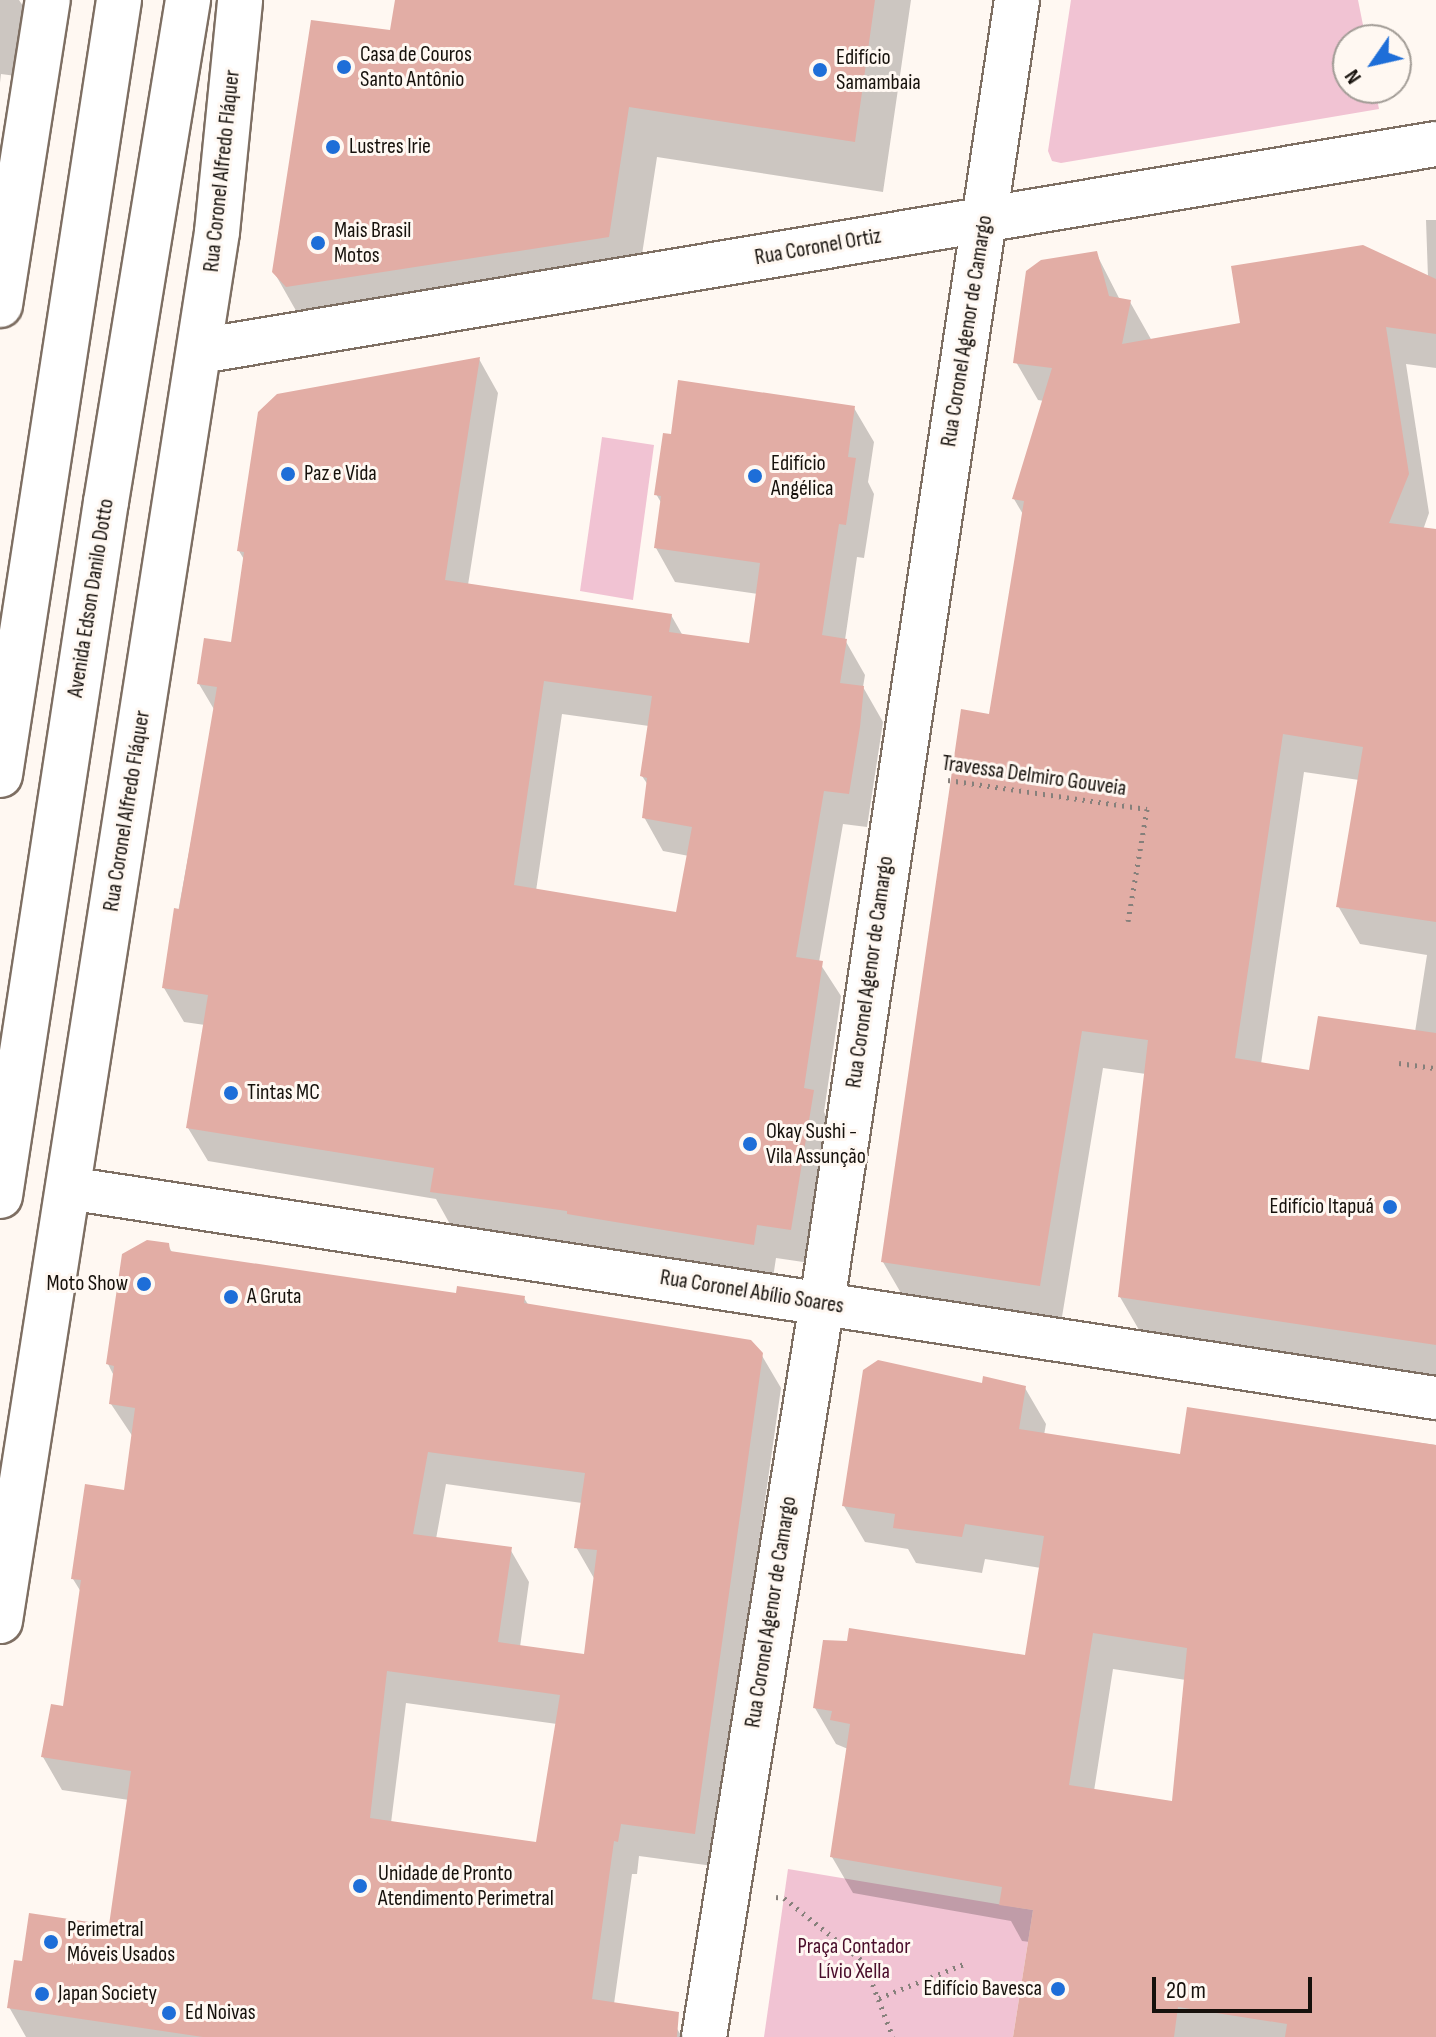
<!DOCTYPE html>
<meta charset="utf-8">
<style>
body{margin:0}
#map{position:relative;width:1436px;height:2037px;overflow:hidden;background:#fff8f2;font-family:"Sofia Sans Condensed",sans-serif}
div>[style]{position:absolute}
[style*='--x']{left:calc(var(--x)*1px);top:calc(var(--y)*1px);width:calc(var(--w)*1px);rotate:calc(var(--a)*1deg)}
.green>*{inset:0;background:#f1c3d3}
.shadow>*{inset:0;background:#0003}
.building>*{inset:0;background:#e2ada5}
.path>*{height:5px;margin-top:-2.5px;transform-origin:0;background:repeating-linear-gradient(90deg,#86807b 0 2px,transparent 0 8px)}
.roads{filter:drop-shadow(2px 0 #7e6f63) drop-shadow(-2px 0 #7e6f63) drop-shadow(0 2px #7e6f63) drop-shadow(0 -2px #7e6f63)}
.minor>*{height:42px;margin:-21px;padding:0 21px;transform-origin:21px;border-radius:21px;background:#fff}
.tertiary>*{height:44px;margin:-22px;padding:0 22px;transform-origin:22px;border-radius:22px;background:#fff}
.primary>*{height:44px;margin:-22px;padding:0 22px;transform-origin:22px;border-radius:22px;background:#fff}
.trunk>*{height:44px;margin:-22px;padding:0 22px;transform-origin:22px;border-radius:22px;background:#fff}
.dots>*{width:22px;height:22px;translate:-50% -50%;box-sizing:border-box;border:4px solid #fff8f2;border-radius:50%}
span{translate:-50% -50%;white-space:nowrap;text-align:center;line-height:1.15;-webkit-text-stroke:6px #fff8f2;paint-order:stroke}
.poi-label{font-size:22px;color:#16110c}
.left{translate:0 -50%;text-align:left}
.right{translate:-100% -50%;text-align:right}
.street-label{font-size:22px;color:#16110c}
.park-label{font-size:22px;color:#4a0e2b}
.north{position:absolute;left:1332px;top:24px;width:80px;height:80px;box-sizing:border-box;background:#fff8f2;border:2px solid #a29c96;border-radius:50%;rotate:236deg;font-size:22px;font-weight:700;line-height:32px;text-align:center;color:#16110c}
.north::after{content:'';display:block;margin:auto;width:28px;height:36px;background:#1e6ed8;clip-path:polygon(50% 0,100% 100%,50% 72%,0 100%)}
.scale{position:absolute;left:1152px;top:1977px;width:160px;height:36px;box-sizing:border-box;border:4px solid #16110c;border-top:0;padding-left:10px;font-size:24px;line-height:28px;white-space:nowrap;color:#16110c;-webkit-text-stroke:6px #fff8f2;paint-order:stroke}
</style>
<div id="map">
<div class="green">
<i style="clip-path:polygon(1071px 0,1358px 0,1366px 40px,1348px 40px,1348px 88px,1375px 88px,1379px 109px,1061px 163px,1052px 161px,1048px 151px)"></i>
<i style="clip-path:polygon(602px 437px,654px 445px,633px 600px,580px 591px)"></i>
<i style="clip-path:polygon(788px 1869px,1033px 1910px,1013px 2037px,764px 2037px)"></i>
</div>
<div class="shadow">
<i style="clip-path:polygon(0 0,19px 0,27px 12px,16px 76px,1px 74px,0 83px)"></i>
<i style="clip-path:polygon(397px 0,911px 0,883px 192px,657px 157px,637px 287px,303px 323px,274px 272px,392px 33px)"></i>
<i style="clip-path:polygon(evenodd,1426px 220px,1436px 220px,1436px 368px,1406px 364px,1429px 513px,1423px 530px,1436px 531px,1436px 1379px,1142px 1335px,1120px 1297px,1146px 1074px,1103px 1068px,1061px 1323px,905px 1300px,883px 1262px,991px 716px,1024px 516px,1014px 499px,1044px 401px,1038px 400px,1016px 362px,1096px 253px,1120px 300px,1130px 302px,1152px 341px,1242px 325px,1428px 278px,1426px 220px,1304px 772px,1359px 780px,1338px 906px,1360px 944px,1427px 955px,1415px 1032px,1310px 1072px,1261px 1064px,1304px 772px)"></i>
<i style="clip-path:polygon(evenodd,479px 359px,498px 393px,468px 585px,671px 615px,683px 636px,751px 646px,758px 594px,675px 582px,656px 548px,662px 504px,656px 494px,854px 408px,874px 442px,868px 482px,874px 494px,864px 558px,857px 557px,845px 640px,865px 675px,863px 687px,883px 722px,867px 827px,843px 824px,819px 962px,841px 996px,824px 1112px,832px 1126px,810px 1263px,776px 1258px,773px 1278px,588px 1248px,586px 1244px,451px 1226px,436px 1199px,208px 1161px,188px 1128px,205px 1025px,184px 1022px,164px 988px,215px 711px,199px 684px,232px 644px,245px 561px,239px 551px,479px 359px,562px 714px,649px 726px,642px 776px,648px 785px,644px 817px,663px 851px,689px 856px,678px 914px,536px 891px,562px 714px)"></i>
<i style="clip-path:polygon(evenodd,168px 1245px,173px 1254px,458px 1295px,524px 1298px,529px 1306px,761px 1354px,781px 1388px,713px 1866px,639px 1856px,637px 1874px,632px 1874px,614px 2004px,667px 2012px,682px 2037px,26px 2037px,9px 2007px,23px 1963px,111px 1928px,129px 1800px,62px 1790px,43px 1757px,65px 1708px,81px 1592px,73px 1579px,126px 1492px,133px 1437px,111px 1404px,114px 1376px,108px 1364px,168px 1245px,446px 1484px,582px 1503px,576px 1547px,595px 1580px,586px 1656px,520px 1647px,529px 1582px,510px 1549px,436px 1539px,446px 1484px,168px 1245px,406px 1703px,557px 1724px,538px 1844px,391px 1823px,406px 1703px)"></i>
<i style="clip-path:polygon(evenodd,983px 1386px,1025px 1388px,1046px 1424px,1044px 1435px,1181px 1456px,1189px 1410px,1436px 1445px,1436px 2037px,1016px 2037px,1030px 1942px,1022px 1941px,1011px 1921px,853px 1893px,832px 1857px,848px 1749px,836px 1744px,815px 1708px,1027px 1657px,1041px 1568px,985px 1559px,982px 1573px,916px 1563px,908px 1549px,865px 1542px,844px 1506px,983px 1386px,1113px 1669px,1186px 1680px,1174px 1803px,1094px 1791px,1113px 1669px)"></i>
</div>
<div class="building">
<i style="clip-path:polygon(395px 0,875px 0,855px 142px,629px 107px,609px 237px,286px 287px,272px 272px,311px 20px,390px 30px)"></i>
<i style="clip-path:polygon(1363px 245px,1436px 279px,1436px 334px,1386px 327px,1409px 474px,1389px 523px,1436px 529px,1436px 922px,1336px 907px,1363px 747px,1283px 734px,1235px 1058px,1309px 1070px,1318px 1016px,1436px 1033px,1436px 1345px,1118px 1297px,1148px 1040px,1082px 1031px,1040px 1286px,881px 1262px,961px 709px,989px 714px,1024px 501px,1012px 499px,1052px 368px,1013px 363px,1026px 271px,1041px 260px,1097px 251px,1109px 296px,1131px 300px,1122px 344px,1240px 323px,1231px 266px)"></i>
<i style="clip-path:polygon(evenodd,480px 357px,445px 580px,672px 614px,669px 632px,749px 643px,760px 563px,654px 548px,661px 496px,654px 495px,663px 433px,671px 434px,678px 380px,855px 406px,848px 457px,856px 458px,846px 525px,839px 524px,822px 635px,847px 639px,840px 683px,864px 686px,860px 727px,849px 794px,824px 791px,796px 957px,823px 961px,804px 1088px,814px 1090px,791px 1230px,757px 1225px,754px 1245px,567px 1214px,567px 1211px,430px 1192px,434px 1168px,186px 1128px,208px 995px,162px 988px,174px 908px,179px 909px,217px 687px,197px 684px,204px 638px,231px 642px,244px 552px,237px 551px,258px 412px,277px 394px,480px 357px,544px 681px,652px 696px,640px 776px,647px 778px,642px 818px,692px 827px,676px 912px,514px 885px,544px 681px)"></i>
<i style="clip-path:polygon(evenodd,147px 1240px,169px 1243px,170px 1251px,456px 1293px,457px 1286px,525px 1296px,524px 1303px,751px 1340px,763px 1353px,695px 1834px,621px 1824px,618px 1842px,614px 1841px,592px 1999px,679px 2012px,677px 2037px,203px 2037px,7px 2008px,14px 1960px,22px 1961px,29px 1913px,109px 1925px,131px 1771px,41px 1757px,51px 1704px,63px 1706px,81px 1580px,71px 1579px,85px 1484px,124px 1490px,135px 1408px,109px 1404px,114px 1366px,106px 1364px,122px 1254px,147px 1240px,428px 1452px,585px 1473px,574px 1548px,597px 1550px,584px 1654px,498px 1642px,512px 1547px,413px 1534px,428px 1452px,147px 1240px,387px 1671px,560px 1695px,536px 1842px,370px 1818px,387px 1671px)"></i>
<i style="clip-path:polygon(evenodd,878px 1360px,982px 1383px,983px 1376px,1026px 1386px,1019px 1429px,1180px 1454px,1187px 1407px,1436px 1445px,1436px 2037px,1285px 2037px,1287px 2024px,1178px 2007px,1174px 2037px,1013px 2037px,1033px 1910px,999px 1905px,1002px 1887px,830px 1857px,850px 1724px,830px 1720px,832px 1711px,813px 1708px,823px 1640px,847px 1641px,849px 1628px,1025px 1655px,1044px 1536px,965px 1524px,962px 1537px,893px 1528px,895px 1514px,842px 1506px,863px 1370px,878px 1360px,1093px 1633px,1187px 1648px,1172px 1801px,1069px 1785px,1093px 1633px)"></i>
</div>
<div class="path">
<i style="--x:948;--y:780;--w:201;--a:8.3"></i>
<i style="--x:1147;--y:809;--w:114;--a:99.6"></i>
<i style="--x:1399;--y:1063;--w:37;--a:8"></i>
<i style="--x:776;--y:1897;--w:8;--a:7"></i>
<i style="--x:784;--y:1898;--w:102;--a:38.7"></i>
<i style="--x:864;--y:1962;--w:80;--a:68.9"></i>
<i style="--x:879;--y:1998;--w:92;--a:-21.8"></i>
</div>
<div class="roads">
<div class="minor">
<i style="--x:68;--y:1188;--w:1384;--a:8.73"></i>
</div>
<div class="tertiary">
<i style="--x:200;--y:351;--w:1253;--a:-9.51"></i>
<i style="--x:704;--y:2037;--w:743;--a:-80.87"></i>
<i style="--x:822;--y:1303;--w:1318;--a:-81.49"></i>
</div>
<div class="primary">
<i style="--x:0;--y:305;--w:309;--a:-81.1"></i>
<i style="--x:0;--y:1621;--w:1406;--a:-81.12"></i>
<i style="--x:217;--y:232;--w:233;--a:-84.3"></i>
</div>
<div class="trunk">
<i style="--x:0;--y:775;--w:784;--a:-81.27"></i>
<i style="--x:0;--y:1196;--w:702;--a:-81.32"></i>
<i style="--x:106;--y:502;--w:509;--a:-80.72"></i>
</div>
</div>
<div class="dots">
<i style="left:344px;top:67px;background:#1e6ed8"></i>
<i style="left:820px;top:70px;background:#1e6ed8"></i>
<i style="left:333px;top:147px;background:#1e6ed8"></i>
<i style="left:318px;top:243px;background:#1e6ed8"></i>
<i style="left:288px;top:474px;background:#1e6ed8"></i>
<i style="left:755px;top:476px;background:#1e6ed8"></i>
<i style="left:231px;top:1093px;background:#1e6ed8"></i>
<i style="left:750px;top:1144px;background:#1e6ed8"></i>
<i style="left:1390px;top:1207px;background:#1e6ed8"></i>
<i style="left:144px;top:1284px;background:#1e6ed8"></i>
<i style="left:231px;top:1297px;background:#1e6ed8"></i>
<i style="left:360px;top:1886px;background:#1e6ed8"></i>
<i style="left:51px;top:1942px;background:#1e6ed8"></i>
<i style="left:1058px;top:1989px;background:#1e6ed8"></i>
<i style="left:42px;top:1994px;background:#1e6ed8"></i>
<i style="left:169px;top:2013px;background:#1e6ed8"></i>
</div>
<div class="poi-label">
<span class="left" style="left:360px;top:67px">Casa de Couros<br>Santo Antônio</span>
<span class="left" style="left:836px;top:70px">Edifício<br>Samambaia</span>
<span class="left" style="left:349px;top:147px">Lustres Irie</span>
<span class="left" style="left:334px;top:243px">Mais Brasil<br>Motos</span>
<span class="left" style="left:771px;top:476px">Edifício<br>Angélica</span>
<span class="left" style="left:304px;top:474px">Paz e Vida</span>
<span class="left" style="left:247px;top:1093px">Tintas MC</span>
<span class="left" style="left:766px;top:1144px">Okay Sushi -<br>Vila Assunção</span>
<span class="right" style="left:1374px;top:1207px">Edifício Itapuá</span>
<span class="right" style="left:128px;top:1284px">Moto Show</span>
<span class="left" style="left:247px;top:1297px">A Gruta</span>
<span class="left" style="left:378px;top:1886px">Unidade de Pronto<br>Atendimento Perimetral</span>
<span class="left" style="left:67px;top:1942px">Perimetral<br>Móveis Usados</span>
<span class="right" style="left:1042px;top:1989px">Edifício Bavesca</span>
<span class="left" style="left:58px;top:1994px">Japan Society</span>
<span class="left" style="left:185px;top:2013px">Ed Noivas</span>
</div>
<div class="street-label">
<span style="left:222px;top:171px;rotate:-84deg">Rua Coronel Alfredo Fláquer</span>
<span style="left:818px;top:247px;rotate:-10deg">Rua Coronel Ortiz</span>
<span style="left:967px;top:331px;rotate:-81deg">Rua Coronel Agenor de Camargo</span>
<span style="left:91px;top:598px;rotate:-81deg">Avenida Edson Danilo Dotto</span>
<span style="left:1034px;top:776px;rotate:8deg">Travessa Delmiro Gouveia</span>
<span style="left:127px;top:811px;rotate:-81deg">Rua Coronel Alfredo Fláquer</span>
<span style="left:870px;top:972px;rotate:-82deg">Rua Coronel Agenor de Camargo</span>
<span style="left:752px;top:1292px;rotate:9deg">Rua Coronel Abílio Soares</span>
<span style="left:771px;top:1612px;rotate:-81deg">Rua Coronel Agenor de Camargo</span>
</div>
<div class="park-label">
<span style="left:854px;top:1959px">Praça Contador<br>Lívio Xella</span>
</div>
<div class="north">N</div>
<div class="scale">20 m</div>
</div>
